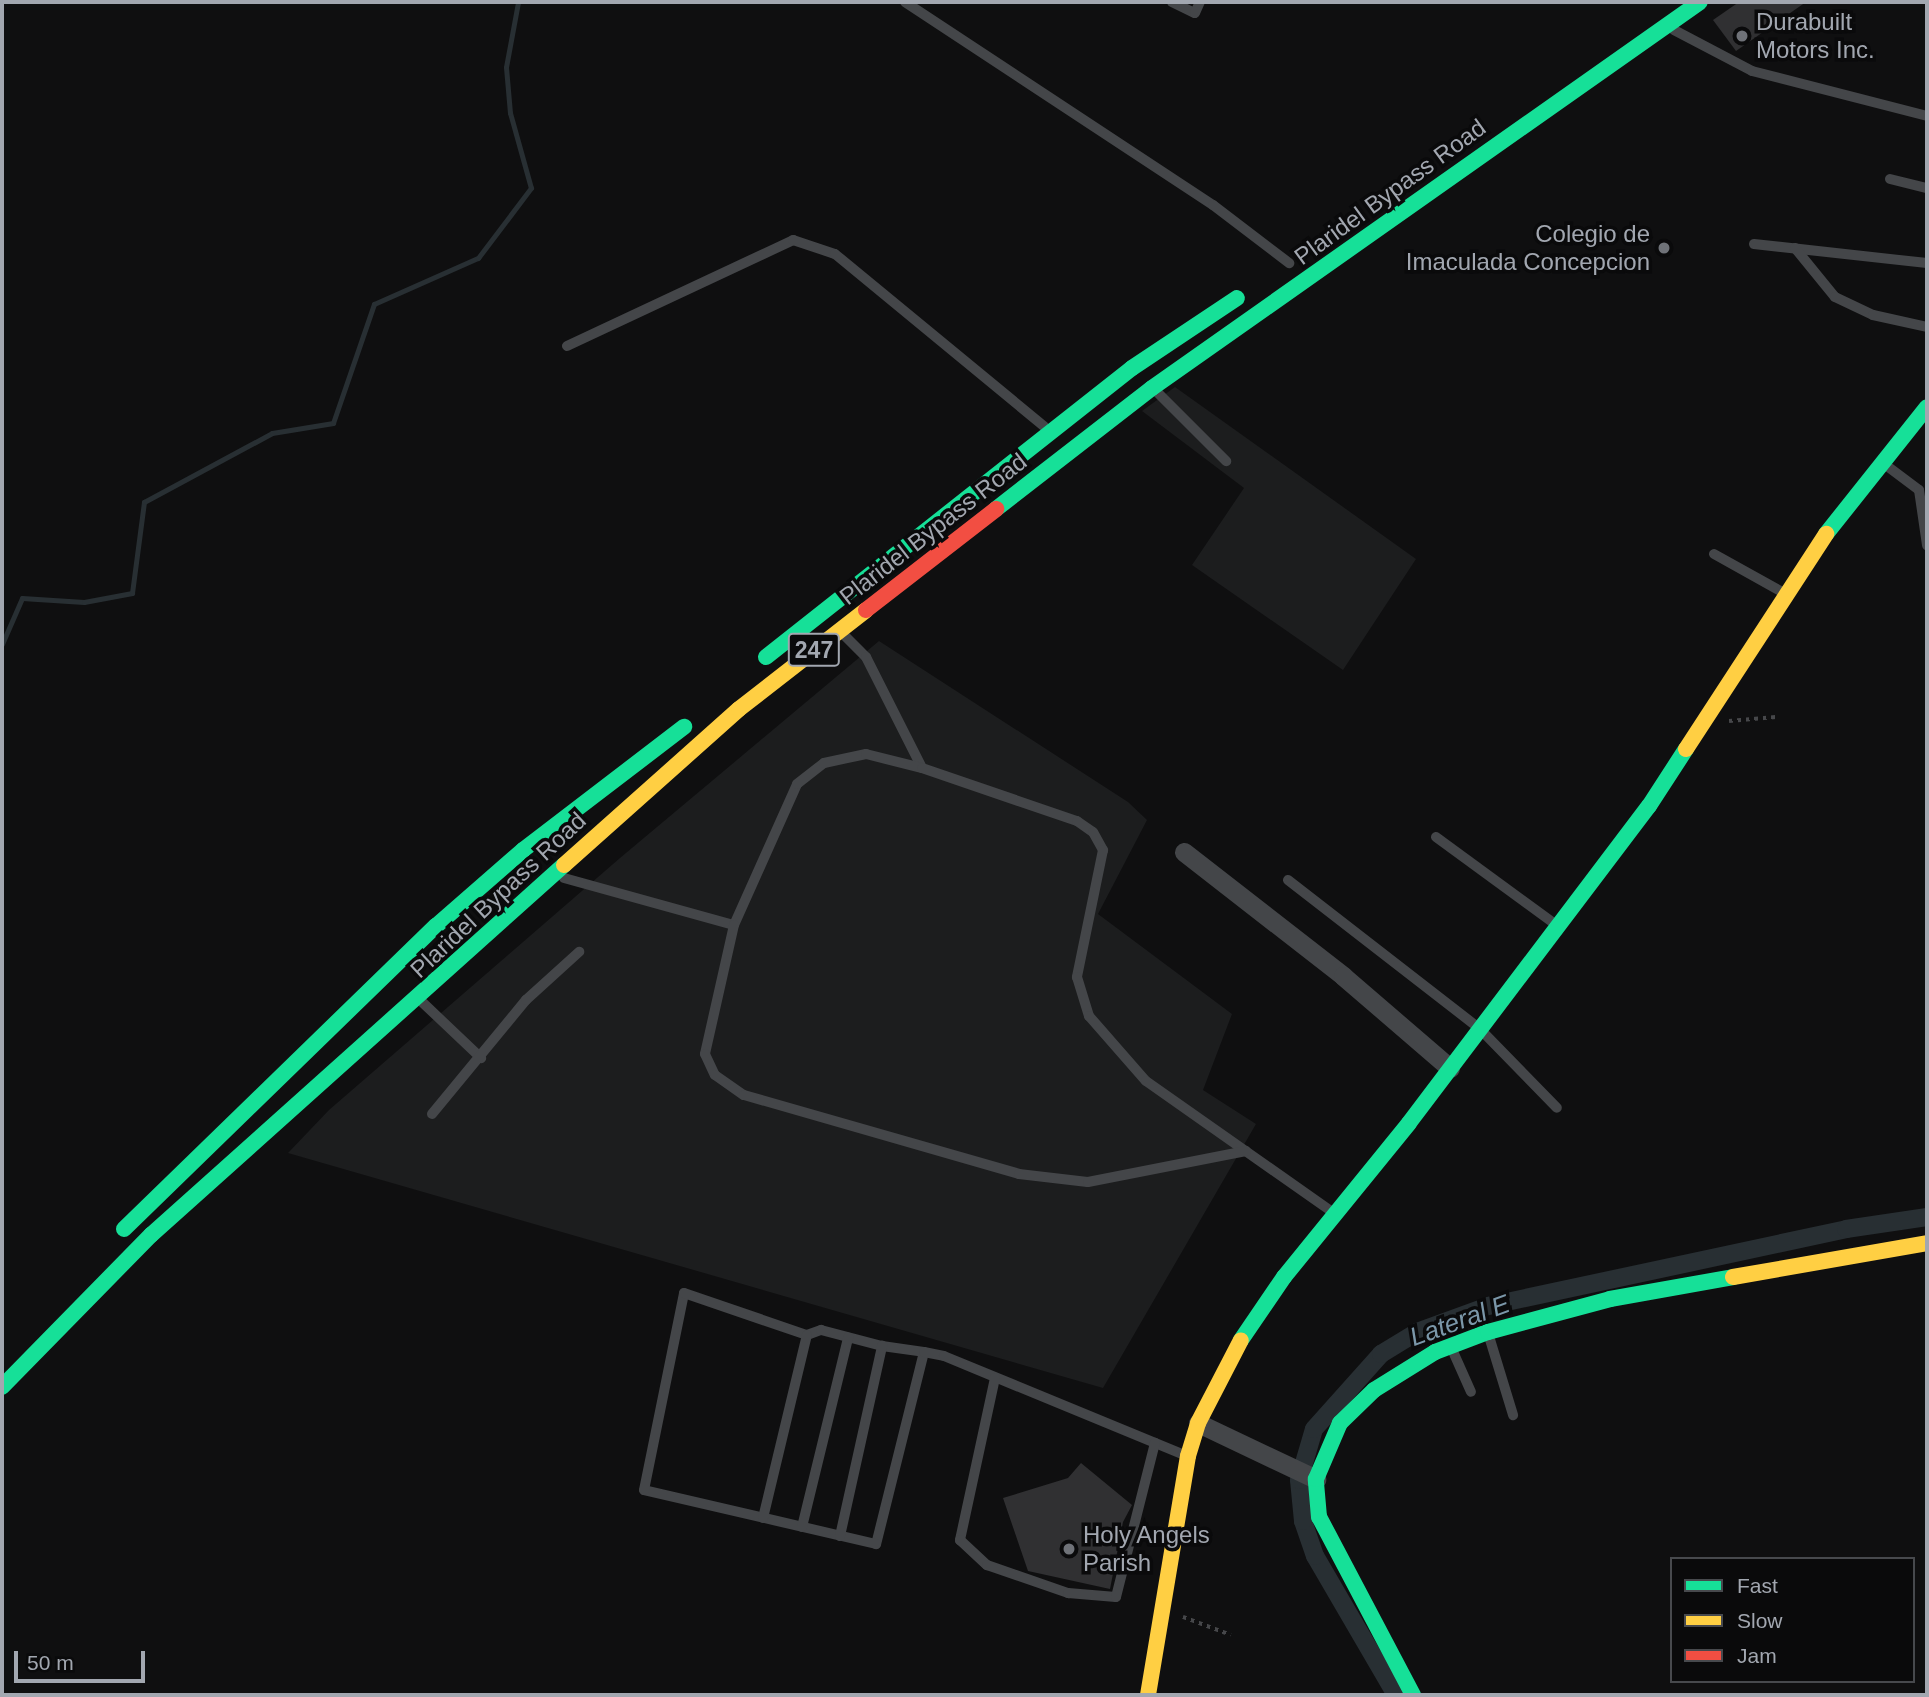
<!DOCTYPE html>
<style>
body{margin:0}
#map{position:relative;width:1929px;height:1697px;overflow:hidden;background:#0f0f10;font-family:Helvetica,sans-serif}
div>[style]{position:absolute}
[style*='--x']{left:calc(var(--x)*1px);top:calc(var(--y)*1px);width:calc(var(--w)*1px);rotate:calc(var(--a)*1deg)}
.built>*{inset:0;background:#1c1d1e}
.stream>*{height:5px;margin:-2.5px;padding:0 2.5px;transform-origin:2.5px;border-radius:2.5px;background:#282f33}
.canal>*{height:18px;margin:-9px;padding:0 9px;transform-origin:9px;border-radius:9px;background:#282f33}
.building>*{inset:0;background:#303032}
.path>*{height:3.5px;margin-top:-1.75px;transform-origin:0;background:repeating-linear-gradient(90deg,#46474a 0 3.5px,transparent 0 8.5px)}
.lane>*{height:10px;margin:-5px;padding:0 5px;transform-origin:5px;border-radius:5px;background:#444649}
.street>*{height:19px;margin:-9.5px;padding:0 9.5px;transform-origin:9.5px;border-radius:9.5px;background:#444649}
.fast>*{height:16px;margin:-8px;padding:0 8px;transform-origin:8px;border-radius:8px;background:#16e098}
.slow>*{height:16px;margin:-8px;padding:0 8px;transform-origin:8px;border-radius:8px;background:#ffcf43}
.jam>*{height:16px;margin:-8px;padding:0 8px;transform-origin:8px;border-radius:8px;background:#f24e42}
.dots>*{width:19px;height:19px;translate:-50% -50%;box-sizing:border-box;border:4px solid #0a0a0b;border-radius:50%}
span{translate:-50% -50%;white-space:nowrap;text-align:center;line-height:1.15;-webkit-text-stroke:7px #0a0a0b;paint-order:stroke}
.shield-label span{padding:2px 5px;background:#0a0a0b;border:2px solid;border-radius:5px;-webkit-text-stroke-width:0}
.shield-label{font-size:23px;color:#a2a7b0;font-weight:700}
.poi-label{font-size:24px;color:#a2a7b0}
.left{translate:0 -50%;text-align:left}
.right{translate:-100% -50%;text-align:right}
.street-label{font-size:24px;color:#a2a7b0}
.water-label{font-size:26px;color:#7b97a9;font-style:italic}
.frame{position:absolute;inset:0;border:4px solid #a2a7b0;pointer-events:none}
.legend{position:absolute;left:1670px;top:1557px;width:245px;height:126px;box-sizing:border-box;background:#0a0a0b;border:2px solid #47494d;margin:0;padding:9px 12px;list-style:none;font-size:21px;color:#a2a7b0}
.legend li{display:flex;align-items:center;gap:14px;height:35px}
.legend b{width:35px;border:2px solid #47494d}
.scale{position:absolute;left:14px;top:1651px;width:131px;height:32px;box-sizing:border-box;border:4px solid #a2a7b0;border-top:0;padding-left:9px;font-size:21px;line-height:24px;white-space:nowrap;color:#a2a7b0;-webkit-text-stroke:5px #0a0a0b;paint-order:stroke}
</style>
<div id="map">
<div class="built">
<i style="clip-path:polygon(1175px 387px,1416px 559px,1343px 670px,1192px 565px,1244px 488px,1142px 411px)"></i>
<i style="clip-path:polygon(879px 641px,1128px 802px,1147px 820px,1098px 914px,1232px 1014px,1203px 1090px,1256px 1124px,1103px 1388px,288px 1153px,329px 1110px,620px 858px)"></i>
</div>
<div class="stream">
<i style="--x:2;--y:644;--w:50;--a:-66.5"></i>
<i style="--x:22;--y:598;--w:62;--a:3.7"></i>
<i style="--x:84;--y:602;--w:49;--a:-10.6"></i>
<i style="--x:132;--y:593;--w:92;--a:-82.5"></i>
<i style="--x:144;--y:502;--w:145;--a:-28.3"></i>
<i style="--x:272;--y:433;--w:62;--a:-9.3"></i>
<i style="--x:333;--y:423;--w:126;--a:-71"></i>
<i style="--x:374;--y:304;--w:114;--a:-23.9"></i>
<i style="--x:478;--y:258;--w:88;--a:-52.9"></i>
<i style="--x:531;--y:188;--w:78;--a:-105.6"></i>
<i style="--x:510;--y:113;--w:46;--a:-95"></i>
<i style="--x:506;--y:67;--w:66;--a:-79.5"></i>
</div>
<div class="canal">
<i style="--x:1396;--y:1695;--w:161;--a:-120.2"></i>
<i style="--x:1315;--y:1556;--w:37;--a:-109"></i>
<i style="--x:1303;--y:1521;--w:41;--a:-95.6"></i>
<i style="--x:1299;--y:1480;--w:53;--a:-73.6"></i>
<i style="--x:1314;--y:1429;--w:101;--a:-48.2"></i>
<i style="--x:1381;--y:1354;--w:42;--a:-31.4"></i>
<i style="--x:1417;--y:1332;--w:76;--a:-20.1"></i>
<i style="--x:1488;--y:1306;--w:366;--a:-12.1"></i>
<i style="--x:1846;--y:1229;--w:82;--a:-8.4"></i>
</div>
<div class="building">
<i style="clip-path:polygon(1739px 2px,1806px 2px,1736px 51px,1713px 20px)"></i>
<i style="clip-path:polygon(1081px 1463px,1132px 1505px,1123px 1522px,1110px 1589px,1028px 1571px,1003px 1498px,1068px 1478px)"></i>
</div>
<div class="path">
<i style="--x:1729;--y:721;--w:47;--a:-4.9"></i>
<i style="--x:1183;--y:1617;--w:51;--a:20.6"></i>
</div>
<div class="lane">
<i style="--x:905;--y:2;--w:369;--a:33.4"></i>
<i style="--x:1213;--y:205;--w:96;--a:37.3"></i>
<i style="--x:1172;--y:2;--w:25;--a:26"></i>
<i style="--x:1195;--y:13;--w:12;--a:-66"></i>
<i style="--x:1674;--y:30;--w:88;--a:27.7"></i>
<i style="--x:1752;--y:71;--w:181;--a:14.4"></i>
<i style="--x:1890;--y:179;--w:38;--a:14"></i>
<i style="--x:1754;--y:244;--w:174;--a:6.3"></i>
<i style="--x:1795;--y:248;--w:63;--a:50.8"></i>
<i style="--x:1835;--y:297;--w:42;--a:25.3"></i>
<i style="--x:1873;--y:315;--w:55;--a:12.5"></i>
<i style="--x:567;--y:346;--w:250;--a:-25.1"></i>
<i style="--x:793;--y:240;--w:44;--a:18.4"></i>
<i style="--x:835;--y:254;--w:271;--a:39.5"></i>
<i style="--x:1157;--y:392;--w:98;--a:45"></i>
<i style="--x:1883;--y:463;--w:45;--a:36.9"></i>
<i style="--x:1919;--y:490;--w:56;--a:81.7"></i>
<i style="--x:1714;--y:554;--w:80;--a:29.1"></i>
<i style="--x:845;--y:636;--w:30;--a:45"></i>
<i style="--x:866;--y:657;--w:124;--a:63.2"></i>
<i style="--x:1436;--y:837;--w:147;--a:36.2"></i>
<i style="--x:564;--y:878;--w:176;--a:15.5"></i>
<i style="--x:734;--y:925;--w:154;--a:-65.9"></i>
<i style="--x:797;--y:784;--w:34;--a:-38"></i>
<i style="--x:824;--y:763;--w:43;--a:-12.1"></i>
<i style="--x:866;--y:754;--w:58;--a:14"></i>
<i style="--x:922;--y:768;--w:164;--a:18.9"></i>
<i style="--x:1077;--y:821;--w:19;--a:35"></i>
<i style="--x:1093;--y:832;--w:21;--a:61"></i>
<i style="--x:1103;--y:850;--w:130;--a:101.6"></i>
<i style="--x:1077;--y:977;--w:41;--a:72.9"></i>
<i style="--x:1089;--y:1016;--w:86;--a:48.8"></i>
<i style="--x:1146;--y:1081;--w:230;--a:35.1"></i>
<i style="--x:1288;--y:880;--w:243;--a:37.8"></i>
<i style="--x:1480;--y:1029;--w:110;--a:45.7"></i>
<i style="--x:734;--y:925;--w:132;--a:102.7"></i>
<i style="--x:705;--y:1054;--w:23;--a:65"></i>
<i style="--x:715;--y:1075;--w:35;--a:35"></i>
<i style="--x:744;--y:1095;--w:286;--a:16"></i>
<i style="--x:1019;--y:1174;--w:69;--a:6.6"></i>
<i style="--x:1088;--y:1182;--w:161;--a:-11.1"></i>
<i style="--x:421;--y:1001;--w:83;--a:43.5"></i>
<i style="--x:432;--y:1114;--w:148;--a:-50.5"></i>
<i style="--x:526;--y:1000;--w:72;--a:-42.2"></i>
<i style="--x:1488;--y:1333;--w:86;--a:73"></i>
<i style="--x:1451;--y:1347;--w:49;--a:66"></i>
<i style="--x:924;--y:1352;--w:198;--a:104"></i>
<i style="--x:876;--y:1544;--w:238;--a:-166.9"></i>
<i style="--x:644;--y:1490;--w:201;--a:-78.5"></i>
<i style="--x:684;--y:1293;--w:130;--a:18.9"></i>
<i style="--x:807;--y:1335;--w:15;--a:-20"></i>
<i style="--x:821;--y:1330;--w:63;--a:14.7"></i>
<i style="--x:882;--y:1346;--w:42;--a:8.1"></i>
<i style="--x:924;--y:1352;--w:20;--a:11"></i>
<i style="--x:944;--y:1356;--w:263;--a:22.4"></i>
<i style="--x:995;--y:1378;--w:166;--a:102.2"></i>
<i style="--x:960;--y:1540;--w:37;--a:43"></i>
<i style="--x:987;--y:1565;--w:86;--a:19.1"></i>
<i style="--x:1068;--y:1593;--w:48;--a:4.8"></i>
<i style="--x:1116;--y:1597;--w:159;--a:-75.8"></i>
<i style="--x:763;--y:1518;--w:188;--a:-76.5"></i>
<i style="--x:802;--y:1527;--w:195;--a:-76.3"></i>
<i style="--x:840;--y:1536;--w:195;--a:-77.5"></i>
</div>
<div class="street">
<i style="--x:1184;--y:852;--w:202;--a:37.9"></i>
<i style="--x:1343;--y:976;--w:141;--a:40.7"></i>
<i style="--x:1198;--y:1423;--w:131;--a:25.4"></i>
</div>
<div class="fast">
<i style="--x:996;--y:509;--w:197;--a:-37.8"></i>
<i style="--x:1152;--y:388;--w:670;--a:-35.16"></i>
<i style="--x:1826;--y:534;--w:162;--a:-51.5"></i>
<i style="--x:766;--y:657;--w:466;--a:-38.3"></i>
<i style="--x:1132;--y:368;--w:126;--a:-33.7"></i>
<i style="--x:124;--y:1229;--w:435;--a:-44.2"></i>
<i style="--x:436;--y:926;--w:116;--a:-41.1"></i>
<i style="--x:523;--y:850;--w:203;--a:-37.4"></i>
<i style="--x:1241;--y:1340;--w:76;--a:-55.7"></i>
<i style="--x:1284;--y:1277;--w:198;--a:-50.9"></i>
<i style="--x:1409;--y:1123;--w:398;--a:-52.9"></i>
<i style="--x:1649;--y:806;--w:68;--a:-57"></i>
<i style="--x:2;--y:1387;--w:213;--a:-45.6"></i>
<i style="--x:151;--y:1235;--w:554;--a:-41.86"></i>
<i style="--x:1413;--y:1695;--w:201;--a:-117.8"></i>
<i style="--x:1319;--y:1517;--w:38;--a:-95"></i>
<i style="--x:1316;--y:1479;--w:61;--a:-66.8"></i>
<i style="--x:1340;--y:1423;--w:47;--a:-44.1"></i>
<i style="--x:1374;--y:1390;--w:72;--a:-31.9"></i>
<i style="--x:1435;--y:1352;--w:57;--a:-20.7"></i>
<i style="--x:1488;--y:1332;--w:126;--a:-15.1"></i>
<i style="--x:1610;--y:1299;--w:125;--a:-10.1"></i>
</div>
<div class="slow">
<i style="--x:1686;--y:749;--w:257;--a:-56.9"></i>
<i style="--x:564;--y:865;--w:234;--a:-41.7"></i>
<i style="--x:739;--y:709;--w:161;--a:-37.9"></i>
<i style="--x:1733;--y:1277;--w:197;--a:-9.9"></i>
<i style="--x:1148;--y:1695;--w:242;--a:-80.5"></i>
<i style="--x:1188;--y:1456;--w:34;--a:-73"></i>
<i style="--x:1198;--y:1423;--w:93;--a:-62.6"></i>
</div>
<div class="jam">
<i style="--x:866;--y:610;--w:165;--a:-37.8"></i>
</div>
<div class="dots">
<i style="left:1742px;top:36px;background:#6f7278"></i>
<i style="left:1664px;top:248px;background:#6f7278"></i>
<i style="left:1069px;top:1549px;background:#6f7278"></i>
</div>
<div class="shield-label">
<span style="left:814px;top:650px">247</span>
</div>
<div class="poi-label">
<span class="left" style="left:1756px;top:36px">Durabuilt<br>Motors Inc.</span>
<span class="right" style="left:1650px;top:248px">Colegio de<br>Imaculada Concepcion</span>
<span class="left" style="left:1083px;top:1549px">Holy Angels<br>Parish</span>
</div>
<div class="street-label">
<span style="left:1390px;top:192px;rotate:-36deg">Plaridel Bypass Road</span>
<span style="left:933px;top:529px;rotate:-38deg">Plaridel Bypass Road</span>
<span style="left:498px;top:895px;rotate:-43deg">Plaridel Bypass Road</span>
</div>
<div class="water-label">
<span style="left:1460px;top:1321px;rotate:-20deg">Lateral E</span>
</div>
<div class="frame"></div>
<ul class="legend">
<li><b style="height:9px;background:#16e098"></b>Fast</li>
<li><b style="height:9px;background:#ffcf43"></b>Slow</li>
<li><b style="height:9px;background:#f24e42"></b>Jam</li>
</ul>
<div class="scale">50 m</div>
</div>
